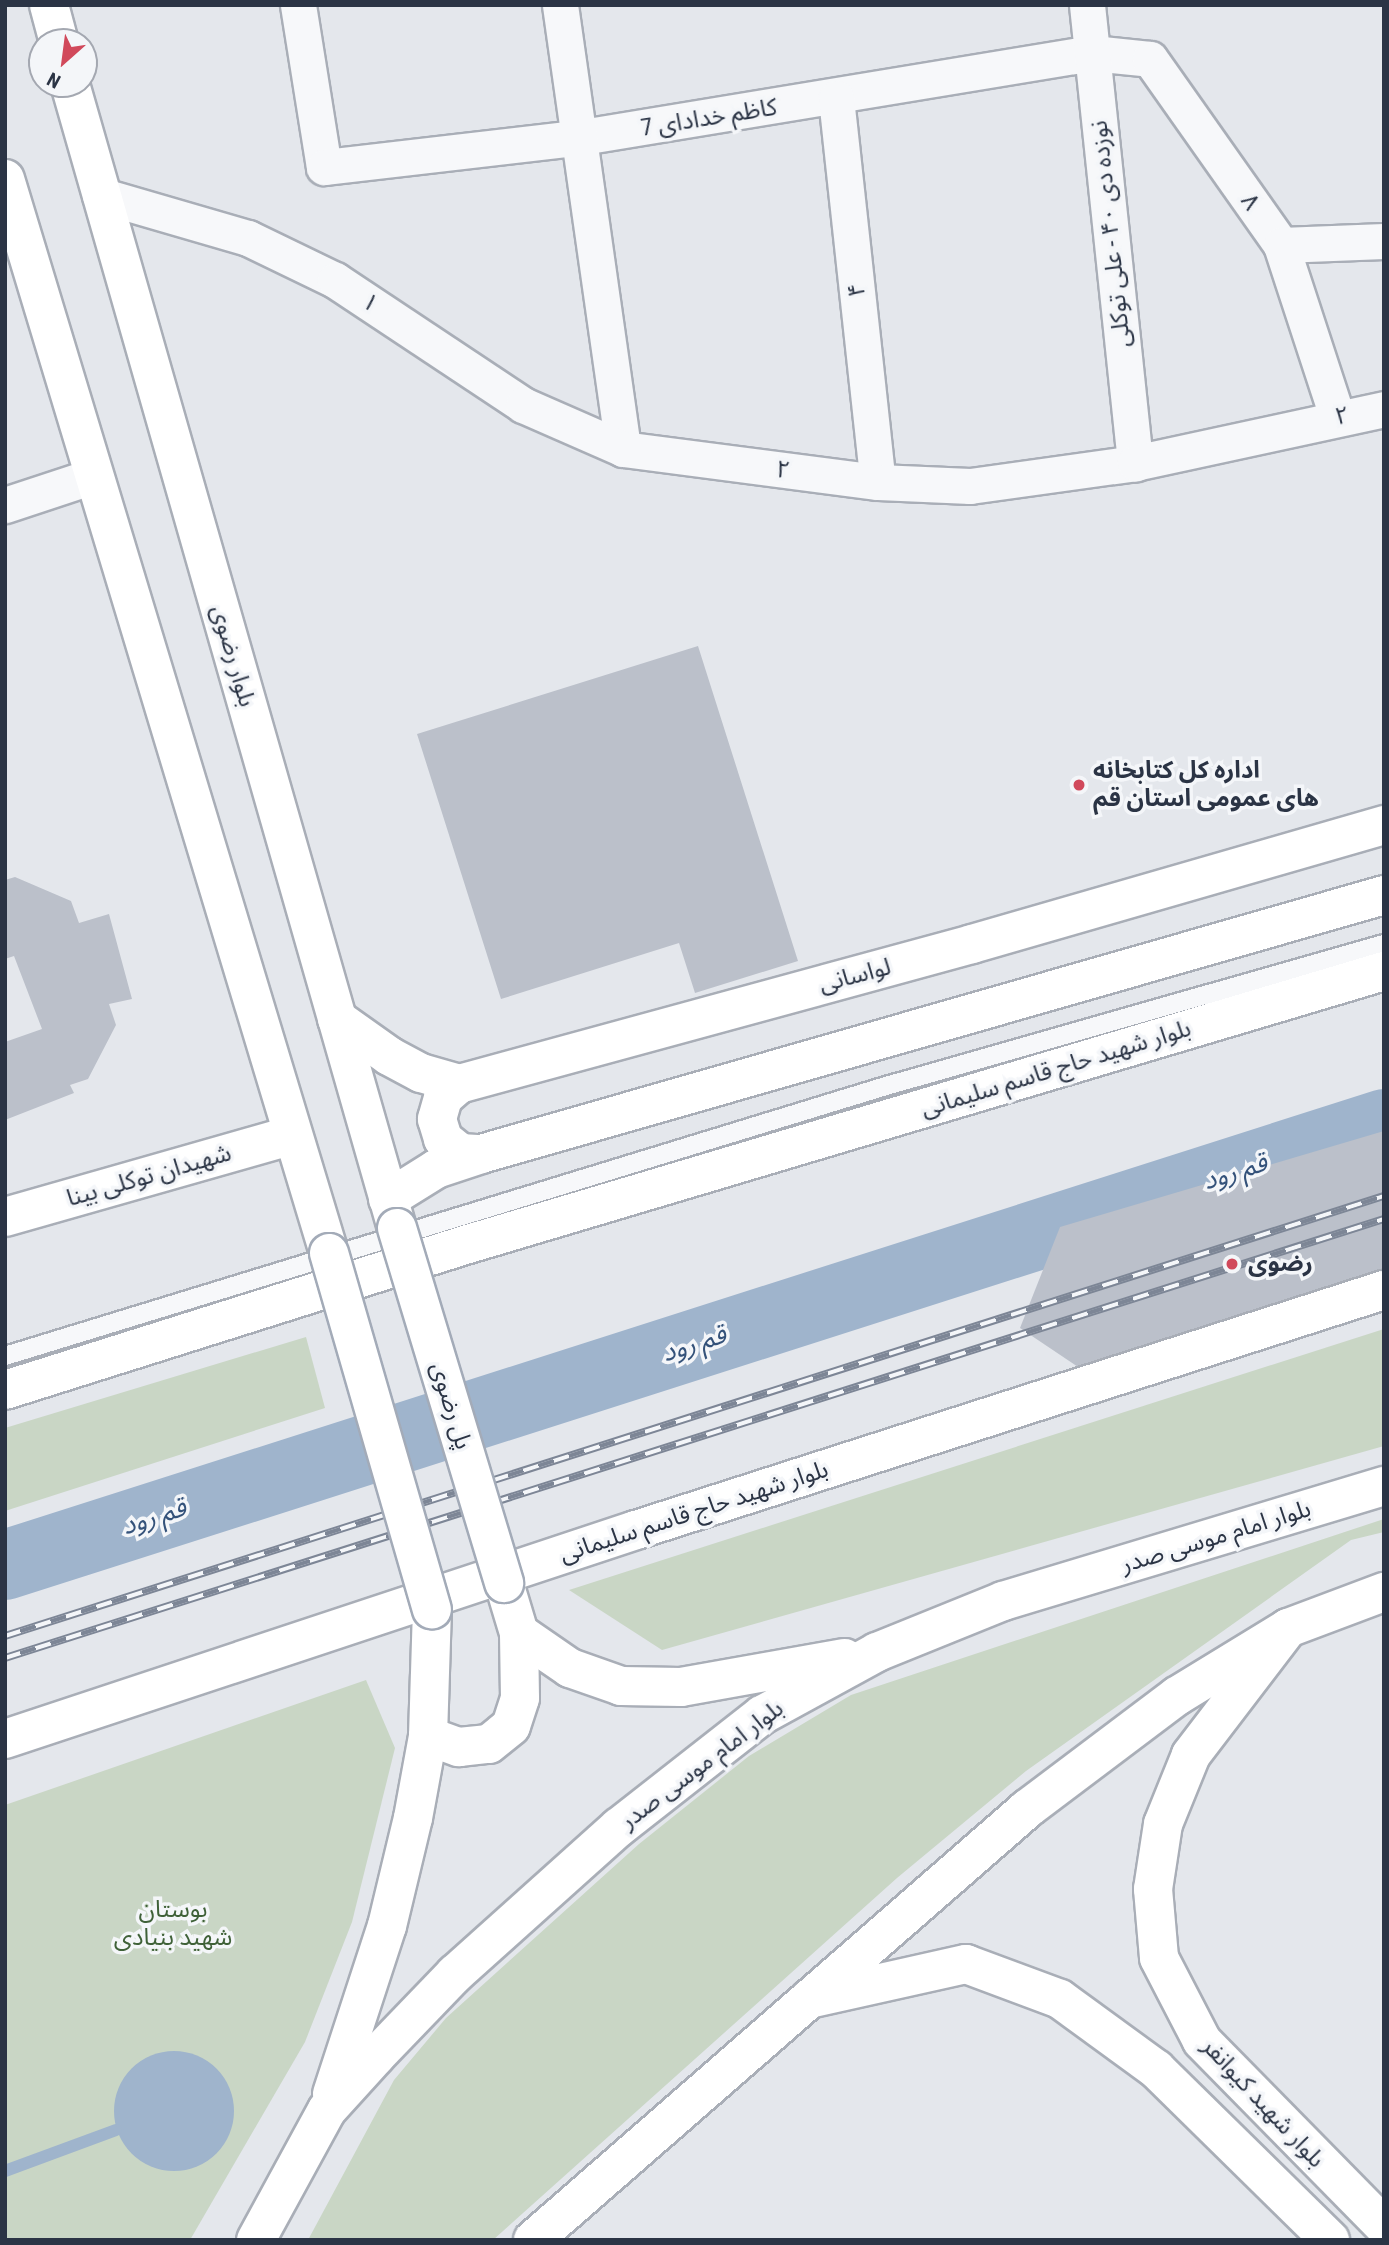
<!DOCTYPE html>
<meta charset="utf-8">
<style>
body{margin:0}
#map{position:relative;width:1389px;height:2245px;overflow:hidden;background:#e4e7ec;font-family:"Roboto Condensed","Noto Sans Arabic",sans-serif}
div>[style]{position:absolute}
[style*='--x']{left:calc(var(--x)*1px);top:calc(var(--y)*1px);width:calc(var(--w)*1px);rotate:calc(var(--a)*1deg)}
.green>*{inset:0;background:#c9d6c5}
.water>*{inset:0;background:#9fb4cc}
.round{border-radius:50%}
.stream>*{height:12px;margin:-6px;padding:0 6px;transform-origin:6px;border-radius:6px;background:#9fb4cc}
.river>*{height:70px;margin:-35px;padding:0 35px;transform-origin:35px;border-radius:35px;background:#9fb4cc}
.building>*{inset:0;background:#bbc0ca}
.roads{filter:drop-shadow(2px 0 #a9aeb7) drop-shadow(-2px 0 #a9aeb7) drop-shadow(0 2px #a9aeb7) drop-shadow(0 -2px #a9aeb7)}
.lane>*{height:18px;margin:-9px;padding:0 9px;transform-origin:9px;border-radius:9px;background:#f7f8fa}
.street>*{height:35px;margin:-17.5px;padding:0 17.5px;transform-origin:17.5px;border-radius:17.5px;background:#f7f8fa}
.secondary>*{height:38px;margin:-19px;padding:0 19px;transform-origin:19px;border-radius:19px;background:#fff}
.primary>*{height:38px;margin:-19px;padding:0 19px;transform-origin:19px;border-radius:19px;background:#fff}
.rail>*{height:8px;margin-top:-4px;transform-origin:0;background:repeating-linear-gradient(90deg,#f4f6f9 0 16px,#7d8696 0 32px);box-sizing:border-box;border-block:2px solid #7d8696}
.bridges{filter:drop-shadow(2px 0 #a3abb8) drop-shadow(-2px 0 #a3abb8) drop-shadow(0 2px #a3abb8) drop-shadow(0 -2px #a3abb8)}
.primary-bridge>*{height:38px;margin:-19px;padding:0 19px;transform-origin:19px;border-radius:19px;background:#fff}
.dots>*{width:19px;height:19px;translate:-50% -50%;box-sizing:border-box;border:4px solid #f4f6f9;border-radius:50%}
span{translate:-50% -50%;white-space:nowrap;text-align:center;line-height:1.15;-webkit-text-stroke:7px #f4f6f9;paint-order:stroke}
.street-label{font-size:24px;color:#2b3445}
.poi-label{font-size:24px;color:#2b3445;font-weight:700}
.left{translate:0 -50%;text-align:left}
.park-label{font-size:24px;color:#3f6138}
.water-label{font-size:26px;color:#34527a;font-style:italic}
.frame{position:absolute;inset:0;border:7px solid #2b3445;pointer-events:none}
.north{position:absolute;left:28px;top:28px;width:70px;height:70px;box-sizing:border-box;background:#f4f6f9;border:2px solid #a4a8b1;border-radius:50%;rotate:208deg;font-size:19px;font-weight:700;line-height:28px;text-align:center;color:#2b3445}
.north::after{content:'';display:block;margin:auto;width:24px;height:32px;background:#d1495b;clip-path:polygon(50% 0,100% 100%,50% 72%,0 100%)}
</style>
<div id="map">
<div class="green">
<i style="clip-path:polygon(1384px 1329px,1384px 1446px,662px 1650px,569px 1590px)"></i>
<i style="clip-path:polygon(306px 1337px,325px 1408px,5px 1511px,5px 1428px)"></i>
<i style="clip-path:polygon(1384px 1519px,1384px 1532px,1351px 1540px,1026px 1771px,897px 1878px,493px 2240px,308px 2240px,394px 2080px,446px 2018px,639px 1844px,749px 1756px,851px 1695px)"></i>
<i style="clip-path:polygon(366px 1680px,395px 1748px,352px 1922px,305px 2042px,190px 2240px,5px 2240px,5px 1805px)"></i>
</div>
<div class="water">
<i class="round" style="left:114px;top:2051px;width:120px;height:120px"></i>
</div>
<div class="stream">
<i style="--x:5;--y:2171;--w:118;--a:-20.3"></i>
</div>
<div class="river">
<i style="--x:5;--y:1565;--w:1448;--a:-17.73"></i>
</div>
<div class="building">
<i style="clip-path:polygon(698px 646px,798px 961px,695px 993px,679px 943px,501px 999px,417px 734px)"></i>
<i style="clip-path:polygon(15px 877px,71px 901px,79px 923px,109px 914px,132px 999px,109px 1004px,116px 1025px,88px 1079px,70px 1085px,74px 1093px,5px 1120px,5px 1042px,42px 1029px,14px 956px,5px 959px,5px 880px)"></i>
<i style="clip-path:polygon(1384px 1131px,1384px 1308px,1099px 1381px,1020px 1328px,1060px 1227px)"></i>
</div>
<div class="roads">
<div class="lane">
<i style="--x:5;--y:1356;--w:921;--a:-17.04"></i>
<i style="--x:886;--y:1086;--w:518;--a:-15.92"></i>
</div>
<div class="street">
<i style="--x:298;--y:5;--w:164;--a:80.9"></i>
<i style="--x:324;--y:167;--w:260;--a:-6.6"></i>
<i style="--x:582;--y:137;--w:517;--a:-9.35"></i>
<i style="--x:1092;--y:53;--w:58;--a:5.9"></i>
<i style="--x:1150;--y:59;--w:228;--a:54.8"></i>
<i style="--x:1281;--y:245;--w:180;--a:71.9"></i>
<i style="--x:560;--y:5;--w:448;--a:81.9"></i>
<i style="--x:1087;--y:5;--w:461;--a:84"></i>
<i style="--x:836;--y:98;--w:386;--a:83.8"></i>
<i style="--x:100;--y:195;--w:154;--a:16.2"></i>
<i style="--x:248;--y:238;--w:97;--a:25.8"></i>
<i style="--x:335;--y:280;--w:226;--a:33.6"></i>
<i style="--x:523;--y:405;--w:109;--a:23.7"></i>
<i style="--x:623;--y:449;--w:257;--a:7.4"></i>
<i style="--x:878;--y:482;--w:92;--a:2.5"></i>
<i style="--x:970;--y:486;--w:167;--a:-7.9"></i>
<i style="--x:1135;--y:463;--w:255;--a:-12.2"></i>
<i style="--x:1281;--y:245;--w:103;--a:-2.2"></i>
<i style="--x:5;--y:505;--w:93;--a:-18.2"></i>
</div>
<div class="secondary">
<i style="--x:337;--y:1019;--w:64;--a:35.4"></i>
<i style="--x:389;--y:1056;--w:36;--a:28"></i>
<i style="--x:421;--y:1073;--w:40;--a:16"></i>
<i style="--x:459;--y:1084;--w:532;--a:-15.26"></i>
<i style="--x:972;--y:944;--w:429;--a:-16.1"></i>
<i style="--x:459;--y:1084;--w:21;--a:139"></i>
<i style="--x:443;--y:1098;--w:22;--a:106"></i>
<i style="--x:437;--y:1119;--w:21;--a:73"></i>
<i style="--x:443;--y:1139;--w:22;--a:39"></i>
<i style="--x:460;--y:1153;--w:21;--a:3"></i>
<i style="--x:388;--y:1199;--w:57;--a:-32"></i>
<i style="--x:436;--y:1169;--w:47;--a:-18.4"></i>
<i style="--x:481;--y:1154;--w:939;--a:-16"></i>
<i style="--x:5;--y:1217;--w:299;--a:-15.9"></i>
<i style="--x:1288;--y:1628;--w:160;--a:127.4"></i>
<i style="--x:1191;--y:1755;--w:74;--a:112.1"></i>
<i style="--x:1163;--y:1824;--w:66;--a:98.7"></i>
<i style="--x:1153;--y:1889;--w:69;--a:85"></i>
<i style="--x:1159;--y:1958;--w:93;--a:62.6"></i>
<i style="--x:1202;--y:2041;--w:260;--a:45.5"></i>
<i style="--x:809;--y:1999;--w:161;--a:-12.6"></i>
<i style="--x:966;--y:1964;--w:100;--a:20.4"></i>
<i style="--x:1060;--y:1999;--w:119;--a:36.1"></i>
<i style="--x:1156;--y:2069;--w:244;--a:44.5"></i>
</div>
<div class="primary">
<i style="--x:49;--y:5;--w:38;--a:75"></i>
<i style="--x:70;--y:84;--w:1190;--a:74.05"></i>
<i style="--x:5;--y:179;--w:1122;--a:73.21"></i>
<i style="--x:5;--y:1390;--w:493;--a:-17.5"></i>
<i style="--x:475;--y:1242;--w:949;--a:-16.6"></i>
<i style="--x:504;--y:1583;--w:52;--a:73.3"></i>
<i style="--x:519;--y:1633;--w:62;--a:34.5"></i>
<i style="--x:570;--y:1668;--w:54;--a:19.4"></i>
<i style="--x:621;--y:1686;--w:60;--a:1"></i>
<i style="--x:681;--y:1687;--w:166;--a:-10.1"></i>
<i style="--x:428;--y:1736;--w:33;--a:20"></i>
<i style="--x:459;--y:1747;--w:30;--a:-6"></i>
<i style="--x:489;--y:1744;--w:28;--a:-39"></i>
<i style="--x:511;--y:1726;--w:29;--a:-72"></i>
<i style="--x:520;--y:1698;--w:65;--a:-90.9"></i>
<i style="--x:5;--y:1739;--w:665;--a:-18.33"></i>
<i style="--x:636;--y:1530;--w:786;--a:-17.79"></i>
<i style="--x:332;--y:2094;--w:177;--a:-71.9"></i>
<i style="--x:387;--y:1926;--w:111;--a:-76.5"></i>
<i style="--x:413;--y:1818;--w:83;--a:-79.6"></i>
<i style="--x:428;--y:1736;--w:127;--a:-88.2"></i>
<i style="--x:256;--y:2240;--w:148;--a:-61.4"></i>
<i style="--x:327;--y:2110;--w:73;--a:-47.8"></i>
<i style="--x:376;--y:2056;--w:114;--a:-46.1"></i>
<i style="--x:455;--y:1974;--w:220;--a:-41.9"></i>
<i style="--x:619;--y:1827;--w:182;--a:-38.1"></i>
<i style="--x:762;--y:1715;--w:131;--a:-28.7"></i>
<i style="--x:877;--y:1652;--w:136;--a:-22"></i>
<i style="--x:1003;--y:1601;--w:398;--a:-16.8"></i>
<i style="--x:533;--y:2240;--w:656;--a:-41.1"></i>
<i style="--x:1027;--y:1809;--w:188;--a:-37"></i>
<i style="--x:1177;--y:1696;--w:130;--a:-31.5"></i>
<i style="--x:1288;--y:1628;--w:103;--a:-20.6"></i>
</div>
</div>
<div class="rail">
<i style="--x:5;--y:1636;--w:1447;--a:-17.7"></i>
<i style="--x:5;--y:1658;--w:1447;--a:-17.66"></i>
</div>
<div class="bridges">
<div class="primary-bridge">
<i style="--x:397;--y:1228;--w:371;--a:73.2"></i>
<i style="--x:329;--y:1253;--w:371;--a:73.9"></i>
</div>
</div>
<div class="dots">
<i style="left:1079px;top:785px;background:#d1495b"></i>
<i style="left:1232px;top:1264px;background:#d1495b"></i>
</div>
<div class="street-label">
<span style="left:709px;top:118px;rotate:-9deg">7 کاظم خدادای</span>
<span style="left:1250px;top:202px;rotate:55deg">۸</span>
<span style="left:1111px;top:234px;rotate:-96deg">نوزده دی ۴۰ - علی توکلی</span>
<span style="left:857px;top:290px;rotate:-96deg">۴</span>
<span style="left:370px;top:303px;rotate:34deg">۱</span>
<span style="left:1342px;top:416px;rotate:-10deg">۲</span>
<span style="left:783px;top:470px;rotate:8deg">۲</span>
<span style="left:233px;top:656px;rotate:74deg">بلوار رضوی</span>
<span style="left:855px;top:976px;rotate:-15deg">لواسانی</span>
<span style="left:1056px;top:1069px;rotate:-17deg">بلوار شهید حاج قاسم سلیمانی</span>
<span style="left:149px;top:1176px;rotate:-16deg">شهیدان توکلی بینا</span>
<span style="left:451px;top:1406px;rotate:73deg">پل رضوی</span>
<span style="left:694px;top:1512px;rotate:-18deg">بلوار شهید حاج قاسم سلیمانی</span>
<span style="left:1216px;top:1537px;rotate:-17deg">بلوار امام موسی صدر</span>
<span style="left:702px;top:1765px;rotate:-37deg">بلوار امام موسی صدر</span>
<span style="left:1263px;top:2103px;rotate:47deg">بلوار شهید کیوانفر</span>
</div>
<div class="poi-label">
<span class="left" style="left:1093px;top:785px">اداره کل کتابخانه<br>های عمومی استان قم</span>
<span class="left" style="left:1248px;top:1264px">رضوی</span>
</div>
<div class="park-label">
<span style="left:173px;top:1924px">بوستان<br>شهید بنیادی</span>
</div>
<div class="water-label">
<span style="left:1235px;top:1172px;rotate:-18deg">قم رود</span>
<span style="left:694px;top:1344px;rotate:-18deg">قم رود</span>
<span style="left:154px;top:1517px;rotate:-18deg">قم رود</span>
</div>
<div class="frame"></div>
<div class="north">N</div>
</div>
